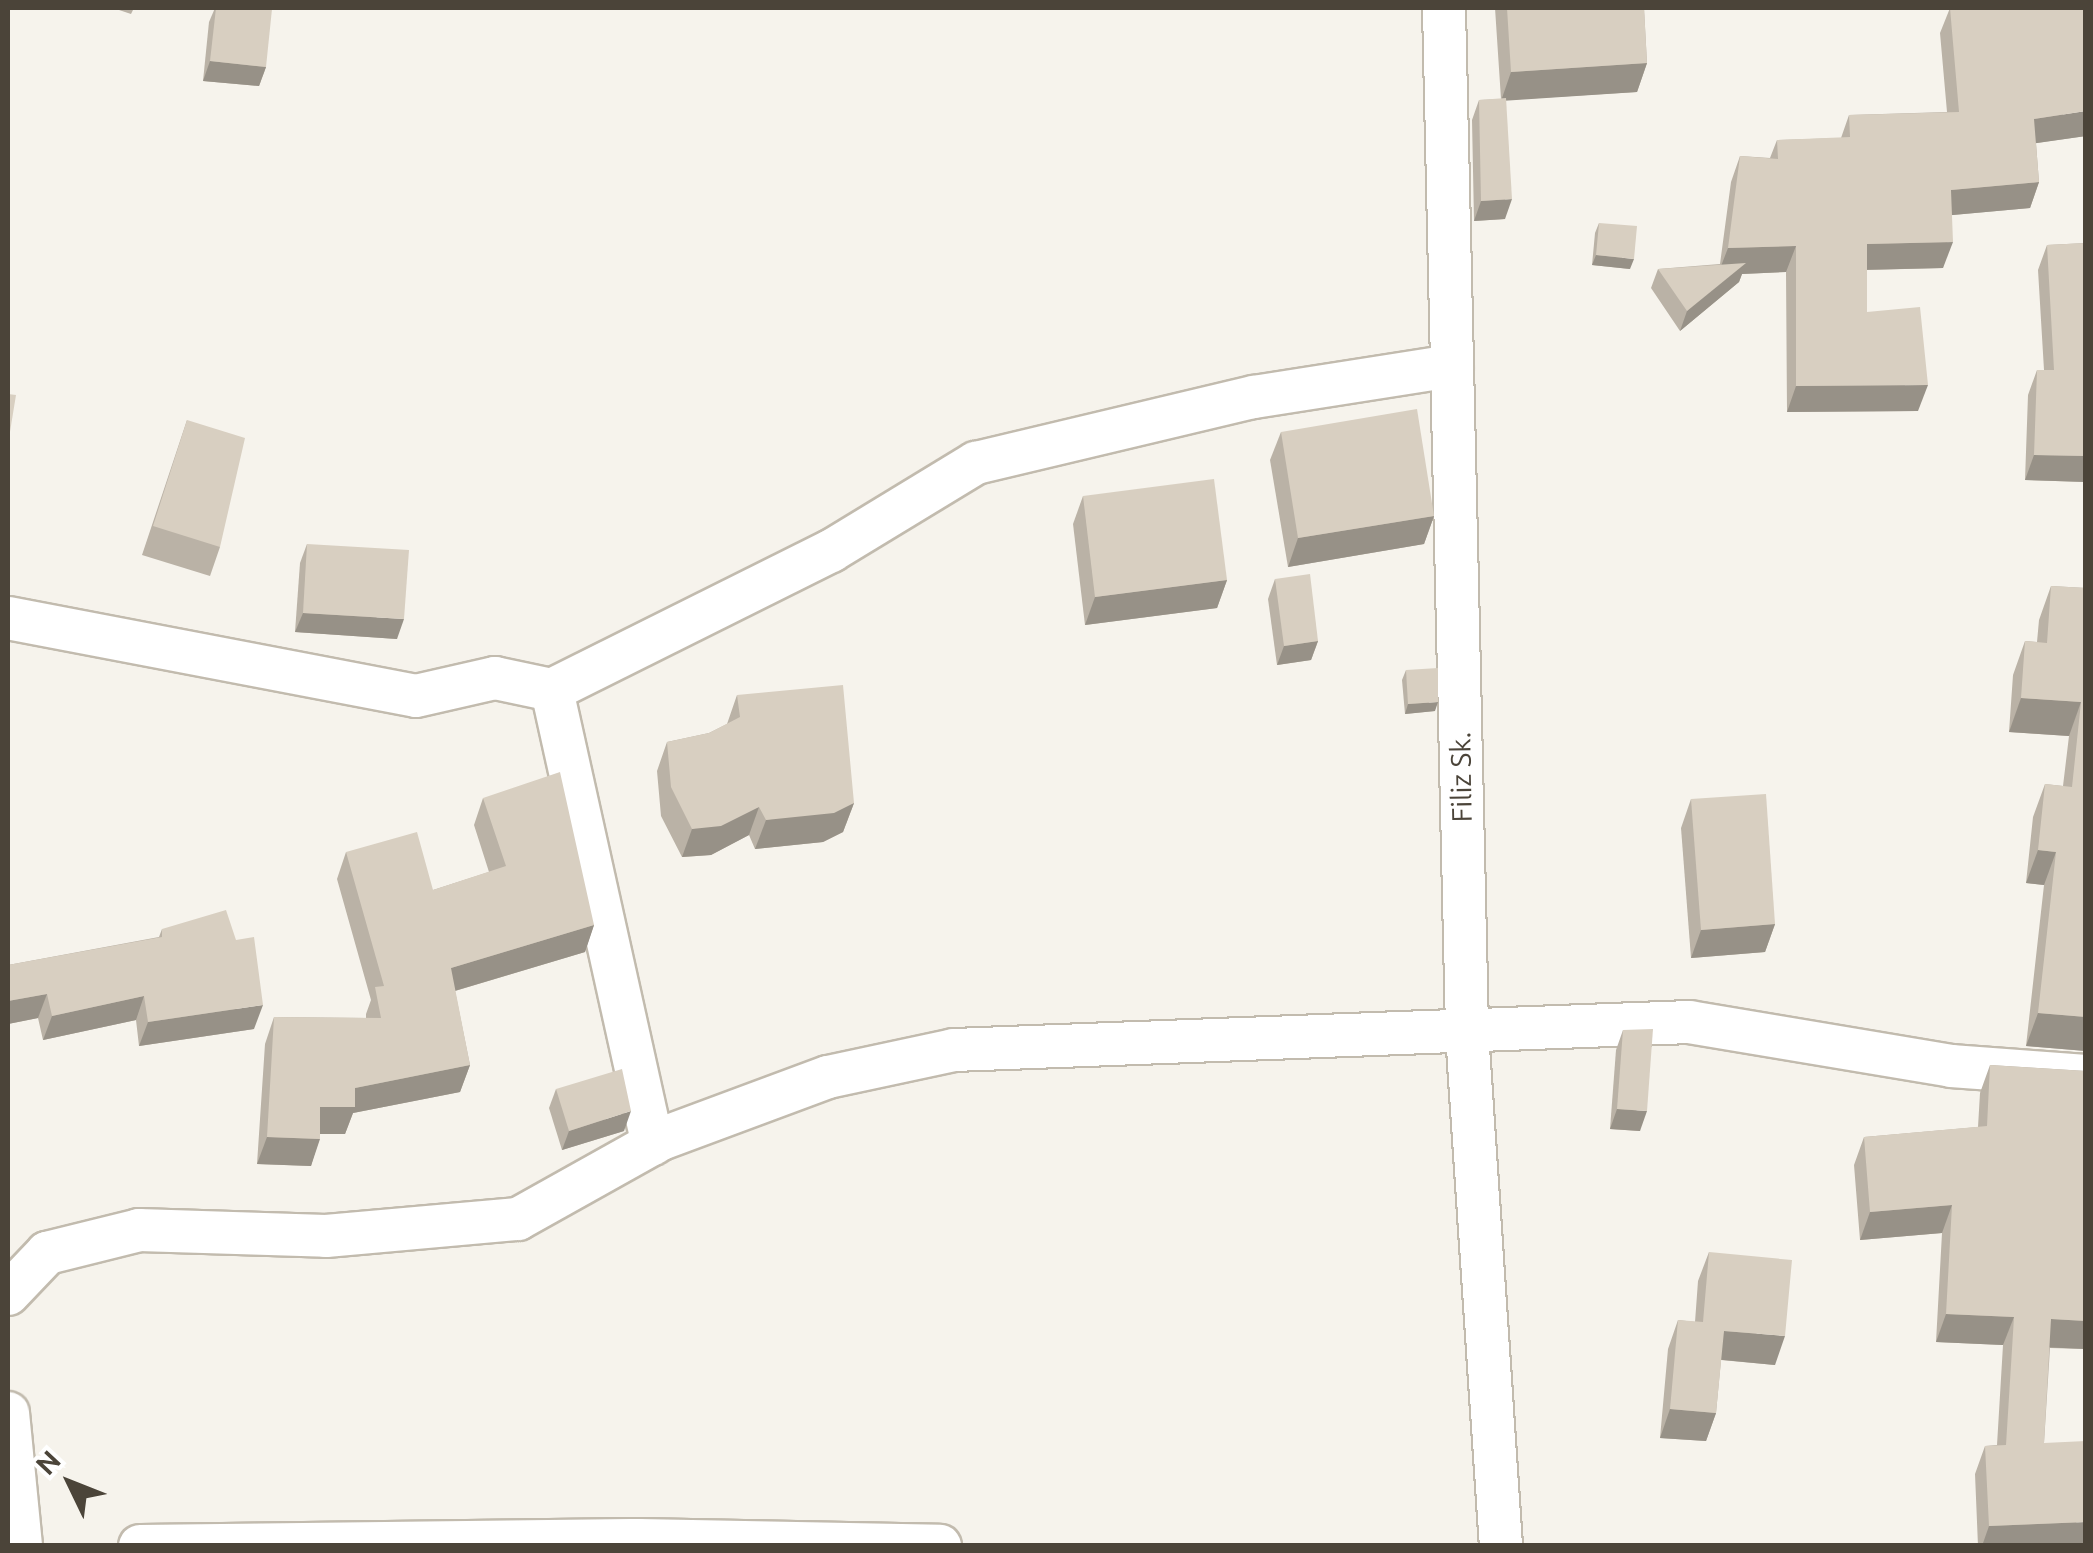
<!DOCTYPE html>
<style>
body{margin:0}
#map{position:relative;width:2093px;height:1553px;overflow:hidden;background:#f6f3ec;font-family:Ubuntu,sans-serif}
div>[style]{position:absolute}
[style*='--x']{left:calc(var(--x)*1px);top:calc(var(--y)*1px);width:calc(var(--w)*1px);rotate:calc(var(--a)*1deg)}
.roads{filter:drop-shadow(2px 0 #c2bbae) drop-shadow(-2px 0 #c2bbae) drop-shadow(0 2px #c2bbae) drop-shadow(0 -2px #c2bbae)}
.minor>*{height:42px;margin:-21px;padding:0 21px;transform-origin:21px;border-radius:21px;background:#fff}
.wall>*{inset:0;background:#bab2a6}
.shaded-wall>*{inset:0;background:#979187}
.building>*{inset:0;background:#d8cfc1}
span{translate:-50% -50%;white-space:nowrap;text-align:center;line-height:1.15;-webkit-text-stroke:8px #fff;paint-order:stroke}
.street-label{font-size:28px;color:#4b4439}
.frame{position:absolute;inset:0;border:10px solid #4b4439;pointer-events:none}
.north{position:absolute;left:20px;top:1433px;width:100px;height:100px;-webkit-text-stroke:8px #fff;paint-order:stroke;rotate:313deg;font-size:28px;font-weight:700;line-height:40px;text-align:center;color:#4b4439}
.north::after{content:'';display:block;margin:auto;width:35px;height:45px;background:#4b4439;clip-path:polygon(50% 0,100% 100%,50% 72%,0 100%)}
</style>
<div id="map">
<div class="roads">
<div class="minor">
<i style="--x:1444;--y:8;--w:1025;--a:88.71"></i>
<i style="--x:1467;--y:1033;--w:514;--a:86.21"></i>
<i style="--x:8;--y:618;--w:415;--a:10.8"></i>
<i style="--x:416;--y:696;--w:81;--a:-12.8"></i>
<i style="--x:495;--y:678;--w:58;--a:11.9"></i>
<i style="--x:552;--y:690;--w:312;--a:-26.5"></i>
<i style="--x:831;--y:551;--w:170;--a:-31.3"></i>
<i style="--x:976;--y:463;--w:286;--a:-13.4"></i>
<i style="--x:1254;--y:397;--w:200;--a:-8.9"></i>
<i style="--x:552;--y:690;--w:465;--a:77.5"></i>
<i style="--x:8;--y:1294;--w:57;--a:-46.4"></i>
<i style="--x:47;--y:1253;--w:95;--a:-14"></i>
<i style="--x:139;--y:1230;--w:187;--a:1.8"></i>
<i style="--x:326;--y:1236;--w:193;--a:-5.1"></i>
<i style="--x:518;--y:1219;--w:164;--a:-29.2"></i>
<i style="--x:661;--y:1139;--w:178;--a:-20.4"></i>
<i style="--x:828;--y:1077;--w:129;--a:-12.1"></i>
<i style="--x:954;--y:1050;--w:736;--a:-2.18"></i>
<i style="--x:1689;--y:1022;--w:266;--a:9.5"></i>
<i style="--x:1951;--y:1066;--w:135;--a:4.2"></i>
<i style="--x:8;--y:1413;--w:134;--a:84.4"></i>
<i style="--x:140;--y:1546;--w:499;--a:-0.7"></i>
<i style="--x:639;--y:1540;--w:301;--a:1.1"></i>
</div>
</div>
<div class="wall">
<i style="clip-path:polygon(113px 8px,134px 8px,131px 14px)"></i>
<i style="clip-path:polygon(215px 8px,259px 8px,266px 67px,259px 86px,203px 81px,209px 22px)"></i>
<i style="clip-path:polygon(1495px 8px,1644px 8px,1647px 63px,1637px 92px,1506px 100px,1505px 219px,1474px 221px,1472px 120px,1479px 100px,1501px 99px)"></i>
<i style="clip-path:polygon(1950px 8px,2086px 136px,2036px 143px,2039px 182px,2030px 208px,1952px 215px,1943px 268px,1867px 270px,1867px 312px,1918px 411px,1787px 412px,1786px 272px,1742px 274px,1739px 282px,1680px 331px,1651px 288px,1658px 269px,1720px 264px,1731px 182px,1740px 156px,1770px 158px,1777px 140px,1841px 138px,1849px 115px,1947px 112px,1940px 33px)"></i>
<i style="clip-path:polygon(1599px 223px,1630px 269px,1592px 265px,1595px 233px)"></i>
<i style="clip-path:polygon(2086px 243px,2086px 482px,2025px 480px,2028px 395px,2037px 370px,2044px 370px,2038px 270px,2047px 245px)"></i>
<i style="clip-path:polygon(187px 420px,220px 547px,210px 576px,142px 555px)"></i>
<i style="clip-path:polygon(1281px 432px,1434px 516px,1424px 544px,1288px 567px,1270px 460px)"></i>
<i style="clip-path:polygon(1083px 496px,1227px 580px,1217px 608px,1085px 625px,1073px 524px)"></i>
<i style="clip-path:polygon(307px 544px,397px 639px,295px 632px,300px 563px)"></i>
<i style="clip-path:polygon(1275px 579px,1318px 641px,1311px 660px,1277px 665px,1268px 599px)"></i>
<i style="clip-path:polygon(2051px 586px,2086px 588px,2086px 1051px,2026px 1046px,2044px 885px,2026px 883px,2033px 817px,2045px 784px,2063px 786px,2069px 736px,2009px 732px,2013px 675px,2025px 641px,2037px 642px,2039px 620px)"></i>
<i style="clip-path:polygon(1406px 670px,1435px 711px,1405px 714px,1402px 680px)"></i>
<i style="clip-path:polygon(737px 695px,854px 803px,843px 832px,823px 842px,755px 849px,749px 835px,711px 855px,682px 857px,661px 816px,657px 771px,667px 742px,709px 733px,727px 724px)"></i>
<i style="clip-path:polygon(483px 798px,594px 925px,585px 952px,455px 991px,470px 1065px,460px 1092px,353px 1113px,345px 1134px,320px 1134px,311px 1166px,257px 1164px,265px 1044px,274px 1017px,366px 1018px,366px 1014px,371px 1000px,337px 879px,346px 852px,433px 890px,489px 872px,474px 825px)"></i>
<i style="clip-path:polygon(1691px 799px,1775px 924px,1765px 952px,1691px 958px,1681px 828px)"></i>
<i style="clip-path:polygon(162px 929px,254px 1029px,139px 1046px,136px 1020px,43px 1040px,38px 1018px,8px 1024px,8px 965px,159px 937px)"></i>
<i style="clip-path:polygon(1623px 1030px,1640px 1131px,1610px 1129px,1616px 1050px)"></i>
<i style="clip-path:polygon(1990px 1065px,2086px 1071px,2086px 1347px,2085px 1349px,2050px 1348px,2044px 1443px,2086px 1546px,1978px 1546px,1975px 1474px,1985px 1446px,1997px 1445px,2003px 1345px,1936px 1342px,1942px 1233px,1860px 1240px,1854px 1165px,1864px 1137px,1978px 1127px,1980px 1093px)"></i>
<i style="clip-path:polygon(556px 1089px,624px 1131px,562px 1150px,549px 1108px)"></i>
<i style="clip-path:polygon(1709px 1252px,1775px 1365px,1721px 1360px,1716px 1413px,1706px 1441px,1660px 1438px,1668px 1349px,1678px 1320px,1695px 1322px,1698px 1281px)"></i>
</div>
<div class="shaded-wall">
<i style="clip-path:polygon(210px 61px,266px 67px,259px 86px,203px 81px)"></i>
<i style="clip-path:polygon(1647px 63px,1637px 92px,1501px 101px,1511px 72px)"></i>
<i style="clip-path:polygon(2086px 111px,2086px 136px,2024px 145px,2034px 119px)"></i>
<i style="clip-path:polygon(2039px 182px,2030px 208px,1942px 216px,1951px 190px)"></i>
<i style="clip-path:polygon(1512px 199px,1505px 219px,1474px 221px,1481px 201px)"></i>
<i style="clip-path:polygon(1953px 242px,1943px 268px,1857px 270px,1867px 244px)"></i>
<i style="clip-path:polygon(1796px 246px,1786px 272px,1742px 274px,1739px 282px,1680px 331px,1687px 311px,1718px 274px,1728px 248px)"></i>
<i style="clip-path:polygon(1596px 255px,1634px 259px,1630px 269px,1592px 265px)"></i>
<i style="clip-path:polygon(1928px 385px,1918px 411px,1787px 412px,1796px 386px)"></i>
<i style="clip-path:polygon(2034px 455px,2086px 456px,2086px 482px,2025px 480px)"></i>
<i style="clip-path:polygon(1434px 516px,1424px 544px,1288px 567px,1298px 538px)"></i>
<i style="clip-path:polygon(1227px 580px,1217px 608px,1085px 625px,1095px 597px)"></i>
<i style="clip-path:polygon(303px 613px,404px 619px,397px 639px,295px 632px)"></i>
<i style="clip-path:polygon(1318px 641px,1311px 660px,1277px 665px,1284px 646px)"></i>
<i style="clip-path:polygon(2021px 698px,2081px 702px,2069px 736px,2009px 732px)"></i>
<i style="clip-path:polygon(1438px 702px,1435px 711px,1405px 714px,1408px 704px)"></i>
<i style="clip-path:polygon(854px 803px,843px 832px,823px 842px,755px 849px,766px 820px)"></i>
<i style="clip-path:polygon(759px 807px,749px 835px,711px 855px,682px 857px,692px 829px)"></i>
<i style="clip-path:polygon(2038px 850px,2056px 852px,2044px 885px,2026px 883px)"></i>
<i style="clip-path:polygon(1775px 924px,1765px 952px,1691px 958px,1701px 930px)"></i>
<i style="clip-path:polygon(594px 925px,585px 952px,441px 995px,451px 968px)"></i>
<i style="clip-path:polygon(47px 994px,38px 1018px,8px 1024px,8px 1001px)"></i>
<i style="clip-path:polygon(144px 996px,136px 1020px,43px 1040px,52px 1016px)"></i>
<i style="clip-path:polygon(263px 1005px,254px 1029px,139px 1046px,148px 1022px)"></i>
<i style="clip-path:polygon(2038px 1013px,2086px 1017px,2086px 1051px,2026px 1046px)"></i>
<i style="clip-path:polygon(470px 1065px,460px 1092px,353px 1113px,345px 1134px,310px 1134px,320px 1107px,355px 1088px)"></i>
<i style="clip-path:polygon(1617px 1109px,1647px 1111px,1640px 1131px,1610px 1129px)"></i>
<i style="clip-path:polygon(631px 1111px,624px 1131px,562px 1150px,569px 1131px)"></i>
<i style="clip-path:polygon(267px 1137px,320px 1139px,311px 1166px,257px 1164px)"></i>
<i style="clip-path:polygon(1952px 1205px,1942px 1233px,1860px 1240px,1870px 1212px)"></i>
<i style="clip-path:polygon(1946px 1314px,2014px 1317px,2003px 1345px,1936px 1342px)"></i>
<i style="clip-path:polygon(2051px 1319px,2086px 1321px,2085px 1349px,2041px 1347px)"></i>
<i style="clip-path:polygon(1724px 1331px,1785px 1336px,1775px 1365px,1713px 1359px)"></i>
<i style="clip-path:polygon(1670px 1409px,1716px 1413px,1706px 1441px,1660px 1438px)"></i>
<i style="clip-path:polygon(2086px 1522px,2086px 1546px,1982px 1546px,1989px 1526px)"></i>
</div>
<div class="building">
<i style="clip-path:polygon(216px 8px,272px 9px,266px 67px,210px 61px)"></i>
<i style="clip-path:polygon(1507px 8px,1644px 8px,1647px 63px,1511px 72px)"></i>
<i style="clip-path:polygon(1950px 8px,2024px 8px,2025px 10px,2086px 8px,2086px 111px,2034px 119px,2039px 182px,1951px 190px,1953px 242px,1867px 244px,1867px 312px,1920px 307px,1928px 385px,1796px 386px,1796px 246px,1728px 248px,1740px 156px,1778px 159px,1777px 140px,1850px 137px,1849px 115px,1959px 112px)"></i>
<i style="clip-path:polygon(1506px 98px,1512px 199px,1481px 201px,1479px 100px)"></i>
<i style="clip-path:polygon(1599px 223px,1637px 226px,1634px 259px,1596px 255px)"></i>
<i style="clip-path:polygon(2086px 243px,2086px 456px,2034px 455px,2037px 370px,2054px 370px,2047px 245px)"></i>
<i style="clip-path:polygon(1746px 263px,1687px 311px,1658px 269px)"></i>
<i style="clip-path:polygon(8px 394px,16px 395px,8px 444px)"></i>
<i style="clip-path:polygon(1417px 409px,1434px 516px,1298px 538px,1281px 432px)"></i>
<i style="clip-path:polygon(187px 420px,245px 438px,220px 547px,153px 526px)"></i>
<i style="clip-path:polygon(1214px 479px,1227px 580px,1095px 597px,1083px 496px)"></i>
<i style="clip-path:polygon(307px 544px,409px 550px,404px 619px,303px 613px)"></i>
<i style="clip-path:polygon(1310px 574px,1318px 641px,1284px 646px,1275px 579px)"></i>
<i style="clip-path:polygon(2051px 586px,2086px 588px,2086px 1017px,2038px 1013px,2056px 852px,2038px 850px,2045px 784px,2072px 787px,2081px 702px,2021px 698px,2025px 641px,2047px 643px)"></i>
<i style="clip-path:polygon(1438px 668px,1438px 702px,1408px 704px,1406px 670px)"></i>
<i style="clip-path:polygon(843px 685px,854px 803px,834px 813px,766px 820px,759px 807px,721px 826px,692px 829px,671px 787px,667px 742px,709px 733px,740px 717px,737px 695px)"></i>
<i style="clip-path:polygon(560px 772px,594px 925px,451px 968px,470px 1065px,355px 1088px,355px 1107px,320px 1107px,320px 1139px,267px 1137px,274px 1017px,381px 1018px,375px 987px,384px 986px,346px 852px,417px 832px,433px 890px,506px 866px,483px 798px)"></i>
<i style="clip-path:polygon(1766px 794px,1775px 924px,1701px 930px,1691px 799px)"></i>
<i style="clip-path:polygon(226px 910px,236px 940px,254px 937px,263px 1005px,148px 1022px,144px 996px,52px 1016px,47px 994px,8px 1001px,8px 965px,162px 937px,162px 929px)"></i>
<i style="clip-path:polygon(1653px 1029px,1647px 1111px,1617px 1109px,1623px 1030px)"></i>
<i style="clip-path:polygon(1990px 1065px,2086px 1071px,2086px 1321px,2051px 1319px,2044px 1443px,2086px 1441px,2086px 1522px,1989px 1526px,1985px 1446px,2006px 1445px,2014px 1317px,1946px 1314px,1952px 1205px,1870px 1212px,1864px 1137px,1987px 1126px)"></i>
<i style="clip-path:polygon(622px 1069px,631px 1111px,569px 1131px,556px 1089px)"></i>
<i style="clip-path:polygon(1709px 1252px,1792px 1260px,1785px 1336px,1724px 1331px,1716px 1413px,1670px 1409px,1678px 1320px,1703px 1322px)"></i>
</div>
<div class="street-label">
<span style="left:1461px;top:777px;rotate:-91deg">Filiz Sk.</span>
</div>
<div class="frame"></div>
<div class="north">N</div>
</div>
